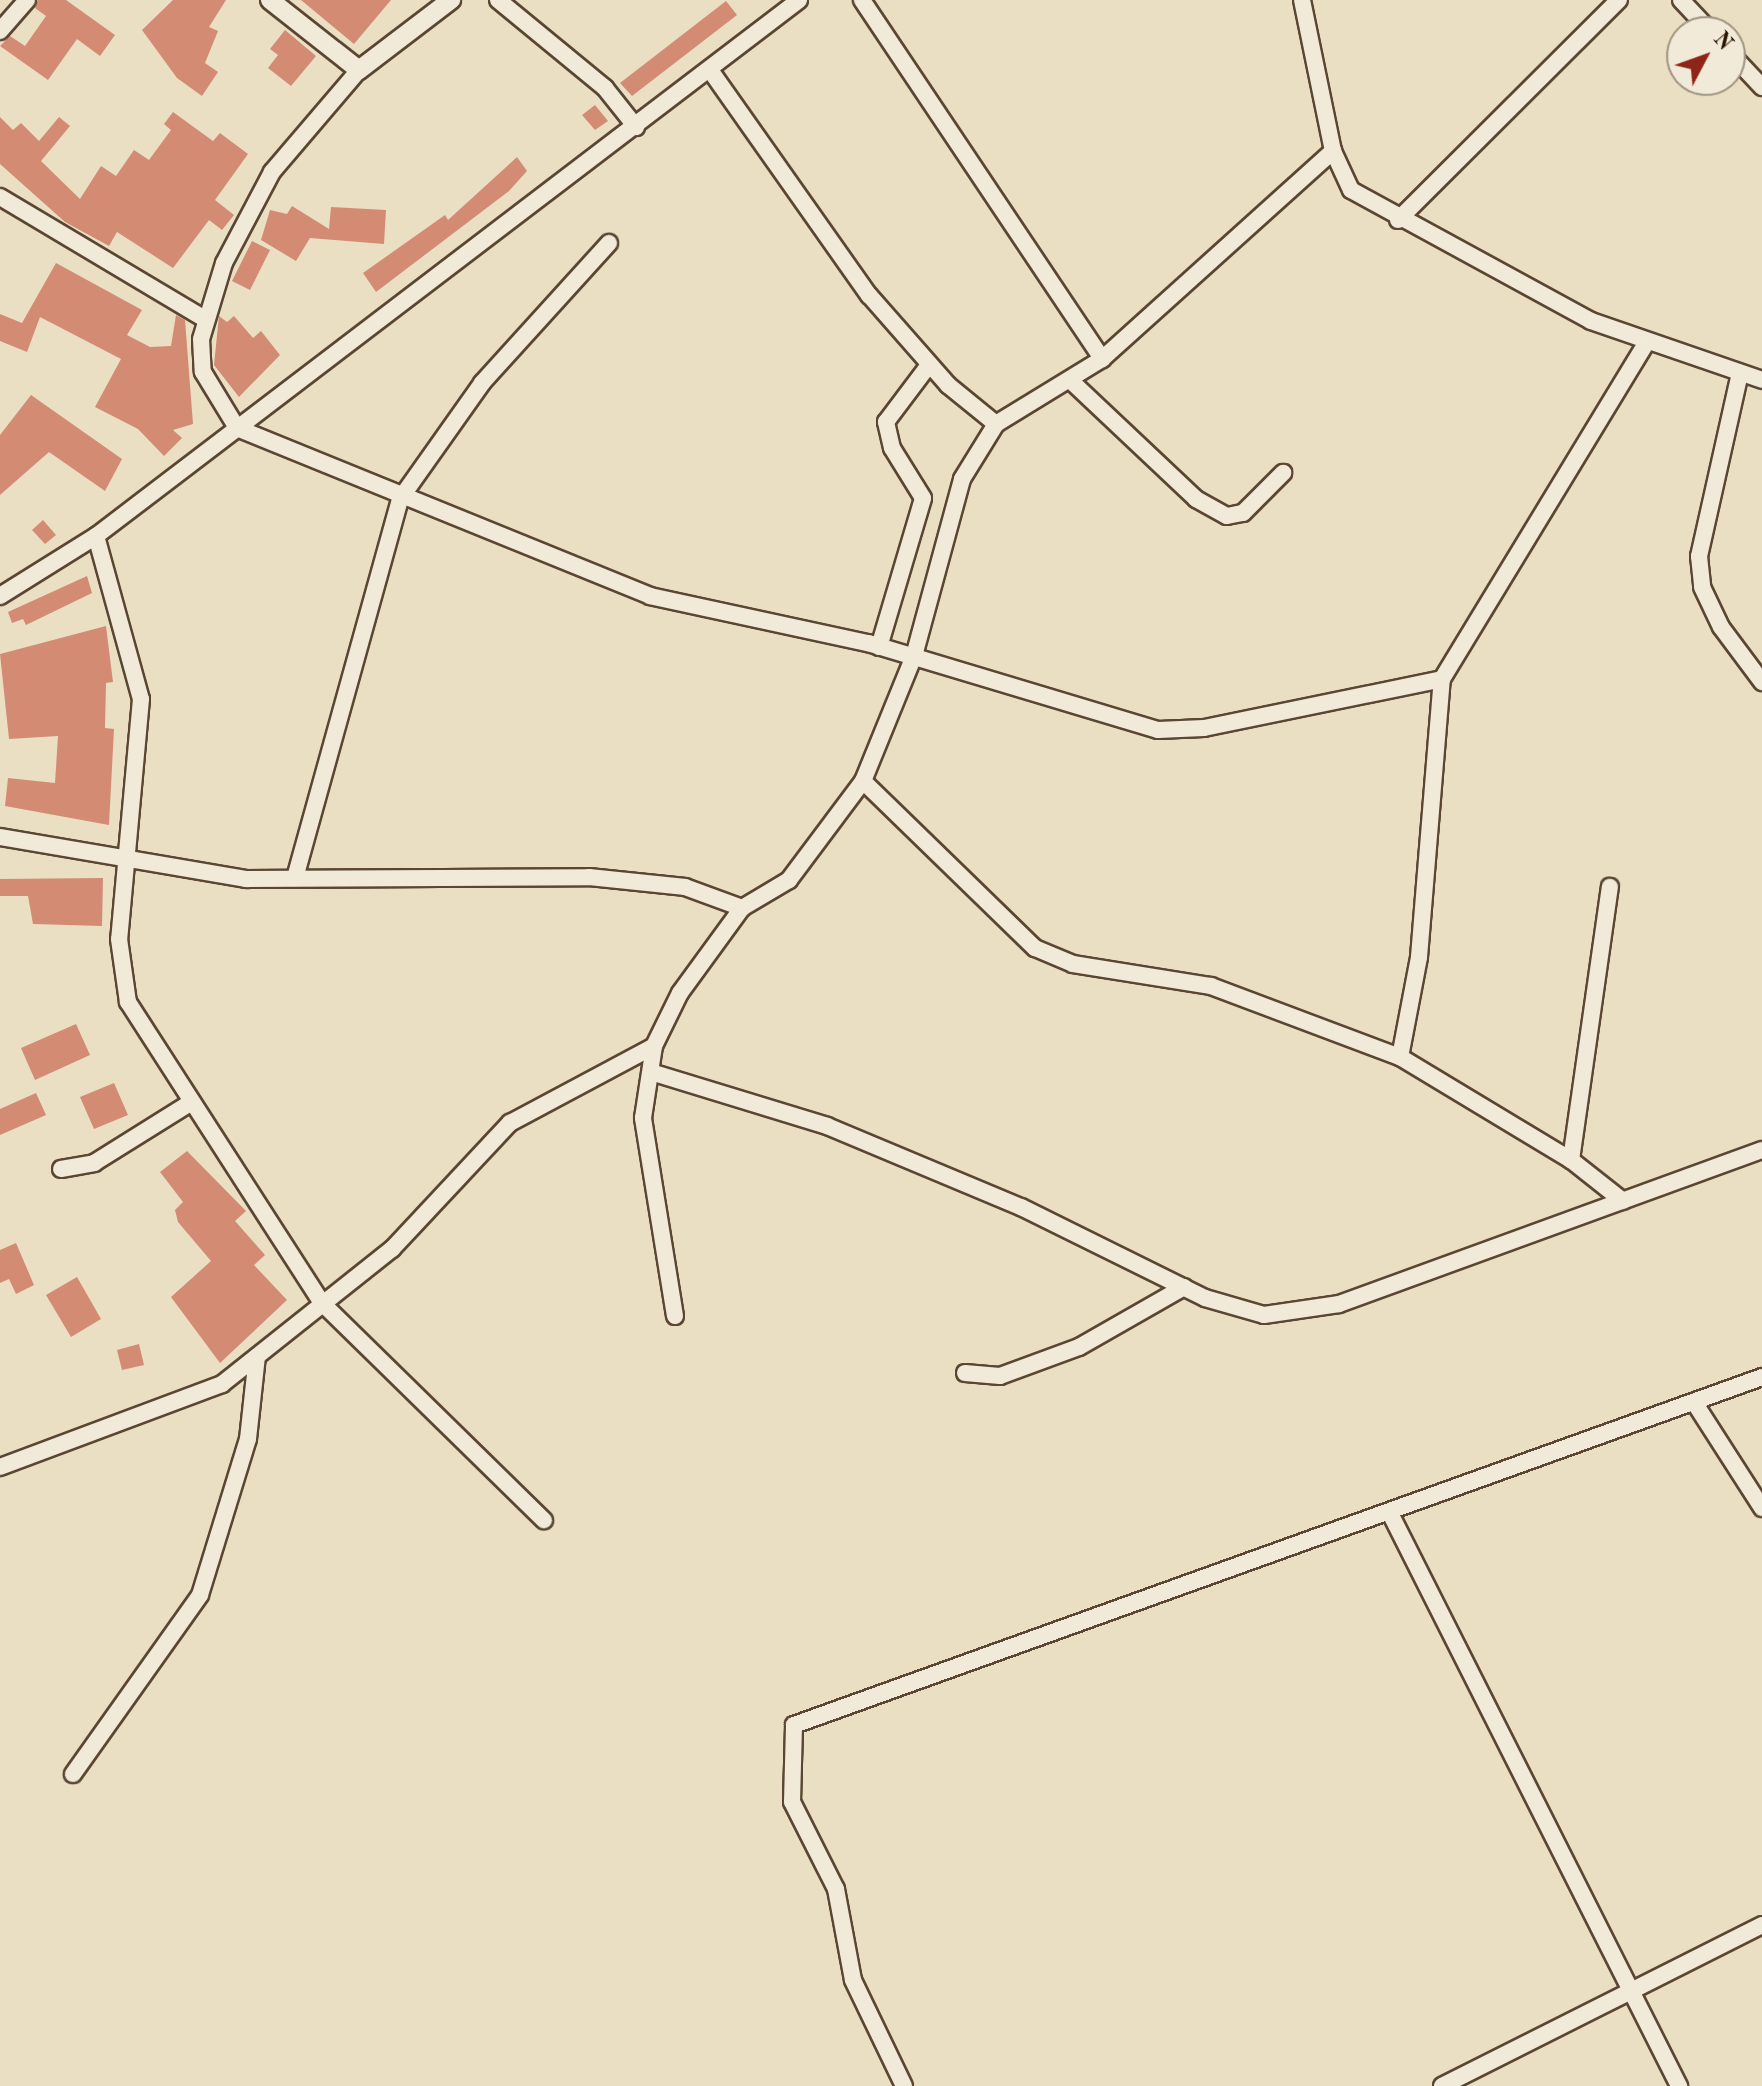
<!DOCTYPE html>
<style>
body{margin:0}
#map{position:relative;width:1762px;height:2086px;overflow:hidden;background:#eadfc3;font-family:"Old Standard TT",serif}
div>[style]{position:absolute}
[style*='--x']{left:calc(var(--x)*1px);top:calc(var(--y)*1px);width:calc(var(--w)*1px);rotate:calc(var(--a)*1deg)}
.building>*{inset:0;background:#d38b74}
.roads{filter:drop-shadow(2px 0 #5a4632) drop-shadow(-2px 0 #5a4632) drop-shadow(0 2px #5a4632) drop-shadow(0 -2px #5a4632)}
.minor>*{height:16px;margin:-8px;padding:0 8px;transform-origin:8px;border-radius:8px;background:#f1ead8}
.tertiary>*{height:18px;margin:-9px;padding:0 9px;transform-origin:9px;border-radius:9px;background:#f1ead8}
span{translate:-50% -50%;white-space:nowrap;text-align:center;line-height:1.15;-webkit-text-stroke:6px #f1ead8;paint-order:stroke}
.north{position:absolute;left:1666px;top:16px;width:80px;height:80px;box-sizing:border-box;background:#f1ead8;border:2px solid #a19482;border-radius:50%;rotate:49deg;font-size:22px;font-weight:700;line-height:32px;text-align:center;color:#2a1302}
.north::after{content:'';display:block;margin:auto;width:28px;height:36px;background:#8f2418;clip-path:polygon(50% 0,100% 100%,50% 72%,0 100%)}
</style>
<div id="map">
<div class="building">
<i style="clip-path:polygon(38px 0,66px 0,115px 35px,100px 56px,77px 39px,48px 80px,0 46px,10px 36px,25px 46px,46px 16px,35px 8px)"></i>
<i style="clip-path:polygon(173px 0,226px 0,209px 27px,218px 31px,205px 63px,218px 72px,202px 96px,177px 78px,142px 30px)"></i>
<i style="clip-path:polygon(301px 0,391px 0,354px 44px)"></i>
<i style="clip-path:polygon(726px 1px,737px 15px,632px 96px,620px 83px)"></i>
<i style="clip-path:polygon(285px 30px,316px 56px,291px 86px,268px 68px,278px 55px,270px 49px)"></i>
<i style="clip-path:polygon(595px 105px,608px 121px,595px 130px,582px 115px)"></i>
<i style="clip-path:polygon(173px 112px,213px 141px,220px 133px,248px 154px,215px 200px,234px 215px,222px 230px,209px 220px,173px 268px,117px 232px,109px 246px,65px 222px,0 164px,0 117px,13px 130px,21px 123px,39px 141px,59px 117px,70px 126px,41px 161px,80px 199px,101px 166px,116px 176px,134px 150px,149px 160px,171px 130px,164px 124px)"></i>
<i style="clip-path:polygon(517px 157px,527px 171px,509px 191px,376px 292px,363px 273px,445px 215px,448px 220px)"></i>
<i style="clip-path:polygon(292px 206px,329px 229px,331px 207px,386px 210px,384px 244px,310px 238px,296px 261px,261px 240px,270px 210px,287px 214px)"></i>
<i style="clip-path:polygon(252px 241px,270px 250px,250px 290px,232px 281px)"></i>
<i style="clip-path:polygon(56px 263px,142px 310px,127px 335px,150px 347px,171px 346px,176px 315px,185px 320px,193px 424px,173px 430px,182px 438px,164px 456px,138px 429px,95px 407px,121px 359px,40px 317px,27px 352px,0 341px,0 314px,22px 323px)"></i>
<i style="clip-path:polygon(219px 316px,227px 322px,234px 316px,253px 338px,261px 331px,280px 355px,239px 397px,214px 365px)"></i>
<i style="clip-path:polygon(31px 395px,122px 459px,105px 491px,49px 452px,0 495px,0 435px)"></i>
<i style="clip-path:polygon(43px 520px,56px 535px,45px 544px,32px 530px)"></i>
<i style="clip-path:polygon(87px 576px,92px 593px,26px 625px,23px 619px,12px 623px,8px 612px)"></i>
<i style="clip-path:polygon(106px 626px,113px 682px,106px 683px,105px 728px,114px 729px,109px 825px,5px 806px,8px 778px,55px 783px,58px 736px,9px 739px,0 654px)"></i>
<i style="clip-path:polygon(103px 878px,102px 926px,33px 924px,28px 896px,0 896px,0 879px)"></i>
<i style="clip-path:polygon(76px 1024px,90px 1055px,35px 1080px,21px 1048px)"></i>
<i style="clip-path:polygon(114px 1083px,128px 1115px,94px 1129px,80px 1097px)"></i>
<i style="clip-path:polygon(36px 1093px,46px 1115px,0 1135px,0 1109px)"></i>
<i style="clip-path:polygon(187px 1151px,246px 1211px,235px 1221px,265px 1255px,254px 1265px,287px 1300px,220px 1363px,171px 1297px,211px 1261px,178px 1222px,175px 1210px,183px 1202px,160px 1172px)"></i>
<i style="clip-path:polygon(16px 1243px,34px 1285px,16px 1294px,9px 1279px,0 1283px,0 1250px)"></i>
<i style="clip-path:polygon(77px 1277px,101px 1319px,71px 1337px,46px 1295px)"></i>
<i style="clip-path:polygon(139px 1344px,144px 1365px,122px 1370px,117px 1350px)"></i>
</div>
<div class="roads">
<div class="minor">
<i style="--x:498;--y:0;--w:139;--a:39.4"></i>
<i style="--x:605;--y:88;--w:50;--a:51.5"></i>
<i style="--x:862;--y:0;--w:432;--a:56.2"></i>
<i style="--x:1302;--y:0;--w:154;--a:78.4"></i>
<i style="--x:1333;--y:151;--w:43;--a:65.2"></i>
<i style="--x:1351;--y:190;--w:273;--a:28.6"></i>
<i style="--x:1591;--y:321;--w:181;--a:19"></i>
<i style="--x:1681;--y:0;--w:44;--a:46.8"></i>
<i style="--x:0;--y:31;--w:41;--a:-48.9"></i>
<i style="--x:1730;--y:53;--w:47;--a:46.7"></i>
<i style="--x:359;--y:70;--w:134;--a:130.5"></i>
<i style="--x:272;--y:172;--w:103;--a:117.8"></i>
<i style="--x:224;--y:263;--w:79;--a:106.8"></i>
<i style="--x:201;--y:339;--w:33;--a:87"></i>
<i style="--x:203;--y:372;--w:66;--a:58.7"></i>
<i style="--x:237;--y:428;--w:446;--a:22.1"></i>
<i style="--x:650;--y:596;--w:223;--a:12.2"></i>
<i style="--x:868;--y:643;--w:303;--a:16.7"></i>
<i style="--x:1158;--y:730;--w:46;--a:-2.5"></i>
<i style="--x:1204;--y:728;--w:243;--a:-11.6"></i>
<i style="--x:710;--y:70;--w:276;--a:54.8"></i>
<i style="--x:869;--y:295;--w:120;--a:48.7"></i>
<i style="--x:948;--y:385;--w:62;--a:39.1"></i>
<i style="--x:0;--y:197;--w:240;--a:30.8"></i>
<i style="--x:1398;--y:220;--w:312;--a:-44.9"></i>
<i style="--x:1740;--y:373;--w:188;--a:102.6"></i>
<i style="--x:1699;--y:556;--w:31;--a:84"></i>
<i style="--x:1702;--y:587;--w:44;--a:64.6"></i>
<i style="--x:1721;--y:627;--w:69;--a:53.3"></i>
<i style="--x:1071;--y:381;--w:172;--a:43.3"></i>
<i style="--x:1196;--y:499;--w:35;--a:29"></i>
<i style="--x:1227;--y:516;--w:16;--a:-11"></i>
<i style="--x:1243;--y:513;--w:57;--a:-45"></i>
<i style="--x:96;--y:536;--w:169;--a:74.6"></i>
<i style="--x:141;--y:699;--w:241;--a:95.2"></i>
<i style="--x:119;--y:939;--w:64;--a:81.9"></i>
<i style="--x:128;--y:1002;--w:357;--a:57.2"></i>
<i style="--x:321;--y:1302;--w:312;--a:44.4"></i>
<i style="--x:0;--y:596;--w:113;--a:-32"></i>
<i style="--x:96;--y:536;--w:884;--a:-37.32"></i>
<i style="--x:879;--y:647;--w:155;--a:-73.5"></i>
<i style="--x:923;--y:498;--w:59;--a:-121.8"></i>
<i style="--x:892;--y:448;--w:27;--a:-103"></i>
<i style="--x:886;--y:422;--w:71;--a:-53"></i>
<i style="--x:863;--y:781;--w:240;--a:44.2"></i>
<i style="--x:1035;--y:948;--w:41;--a:22.8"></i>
<i style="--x:1073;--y:964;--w:140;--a:9.1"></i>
<i style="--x:1211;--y:986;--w:202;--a:20.6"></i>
<i style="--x:1400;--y:1057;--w:200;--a:31.1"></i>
<i style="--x:1571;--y:1160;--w:66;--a:38.3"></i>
<i style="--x:0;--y:837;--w:250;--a:9.7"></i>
<i style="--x:246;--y:879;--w:343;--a:-0.3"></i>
<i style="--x:589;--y:877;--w:97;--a:5.9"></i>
<i style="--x:685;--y:887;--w:61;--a:20.2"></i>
<i style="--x:295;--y:878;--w:393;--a:-74.5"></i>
<i style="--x:400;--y:499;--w:142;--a:-54.7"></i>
<i style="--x:482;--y:383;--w:189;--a:-47.8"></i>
<i style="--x:1400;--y:1057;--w:102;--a:-79.2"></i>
<i style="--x:1419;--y:957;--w:279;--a:-85.3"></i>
<i style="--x:1442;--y:679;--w:392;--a:-58.7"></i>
<i style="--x:654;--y:1073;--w:181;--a:17"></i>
<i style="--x:827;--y:1126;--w:210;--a:22.7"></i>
<i style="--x:1021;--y:1207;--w:205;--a:26.3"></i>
<i style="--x:1205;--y:1298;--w:61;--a:16.1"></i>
<i style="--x:1264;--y:1315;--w:76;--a:-8.3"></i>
<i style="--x:1339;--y:1304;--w:450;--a:-20"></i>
<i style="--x:1571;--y:1160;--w:276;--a:-81.9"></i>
<i style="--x:61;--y:1169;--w:34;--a:-10"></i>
<i style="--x:94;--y:1163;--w:113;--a:-32"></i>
<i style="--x:675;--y:1316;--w:201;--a:-99.2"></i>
<i style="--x:643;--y:1118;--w:73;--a:-81.3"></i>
<i style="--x:654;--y:1046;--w:59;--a:-63.9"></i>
<i style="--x:680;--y:993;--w:105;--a:-53.9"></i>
<i style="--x:742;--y:908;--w:55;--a:-30.8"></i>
<i style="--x:789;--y:880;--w:124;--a:-53.2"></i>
<i style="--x:863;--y:781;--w:135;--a:-67.8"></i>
<i style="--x:914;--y:656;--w:183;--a:-74.8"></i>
<i style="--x:962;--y:479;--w:65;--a:-58.3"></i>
<i style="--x:996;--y:424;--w:124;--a:-31.5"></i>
<i style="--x:1102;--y:359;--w:311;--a:-42"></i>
<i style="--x:965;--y:1373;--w:35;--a:5"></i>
<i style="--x:1000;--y:1376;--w:84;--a:-20.2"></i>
<i style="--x:1079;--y:1347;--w:121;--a:-29.7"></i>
<i style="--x:1694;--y:1402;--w:126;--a:57.3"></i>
<i style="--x:0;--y:1467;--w:237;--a:-20.5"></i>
<i style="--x:222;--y:1384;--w:217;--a:-38.5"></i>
<i style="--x:392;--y:1249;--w:173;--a:-46.9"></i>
<i style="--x:510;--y:1123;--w:163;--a:-28.1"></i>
<i style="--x:1391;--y:1515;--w:640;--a:63.23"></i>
<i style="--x:73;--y:1774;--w:219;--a:-54.6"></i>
<i style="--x:200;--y:1595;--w:163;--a:-72.9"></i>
<i style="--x:248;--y:1439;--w:83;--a:-83.8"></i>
<i style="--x:904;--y:2086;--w:118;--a:-115.7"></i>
<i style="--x:853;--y:1980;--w:93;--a:-100.6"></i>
<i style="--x:836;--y:1889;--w:97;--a:-116.8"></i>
<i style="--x:792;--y:1802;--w:77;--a:-88.5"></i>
<i style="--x:794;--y:1725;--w:1029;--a:-19.77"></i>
<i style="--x:1442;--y:2086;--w:358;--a:-26.7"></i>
</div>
<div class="tertiary">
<i style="--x:270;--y:0;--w:113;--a:38.2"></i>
<i style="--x:359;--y:70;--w:116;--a:-37.3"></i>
</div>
</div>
<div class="north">N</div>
</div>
